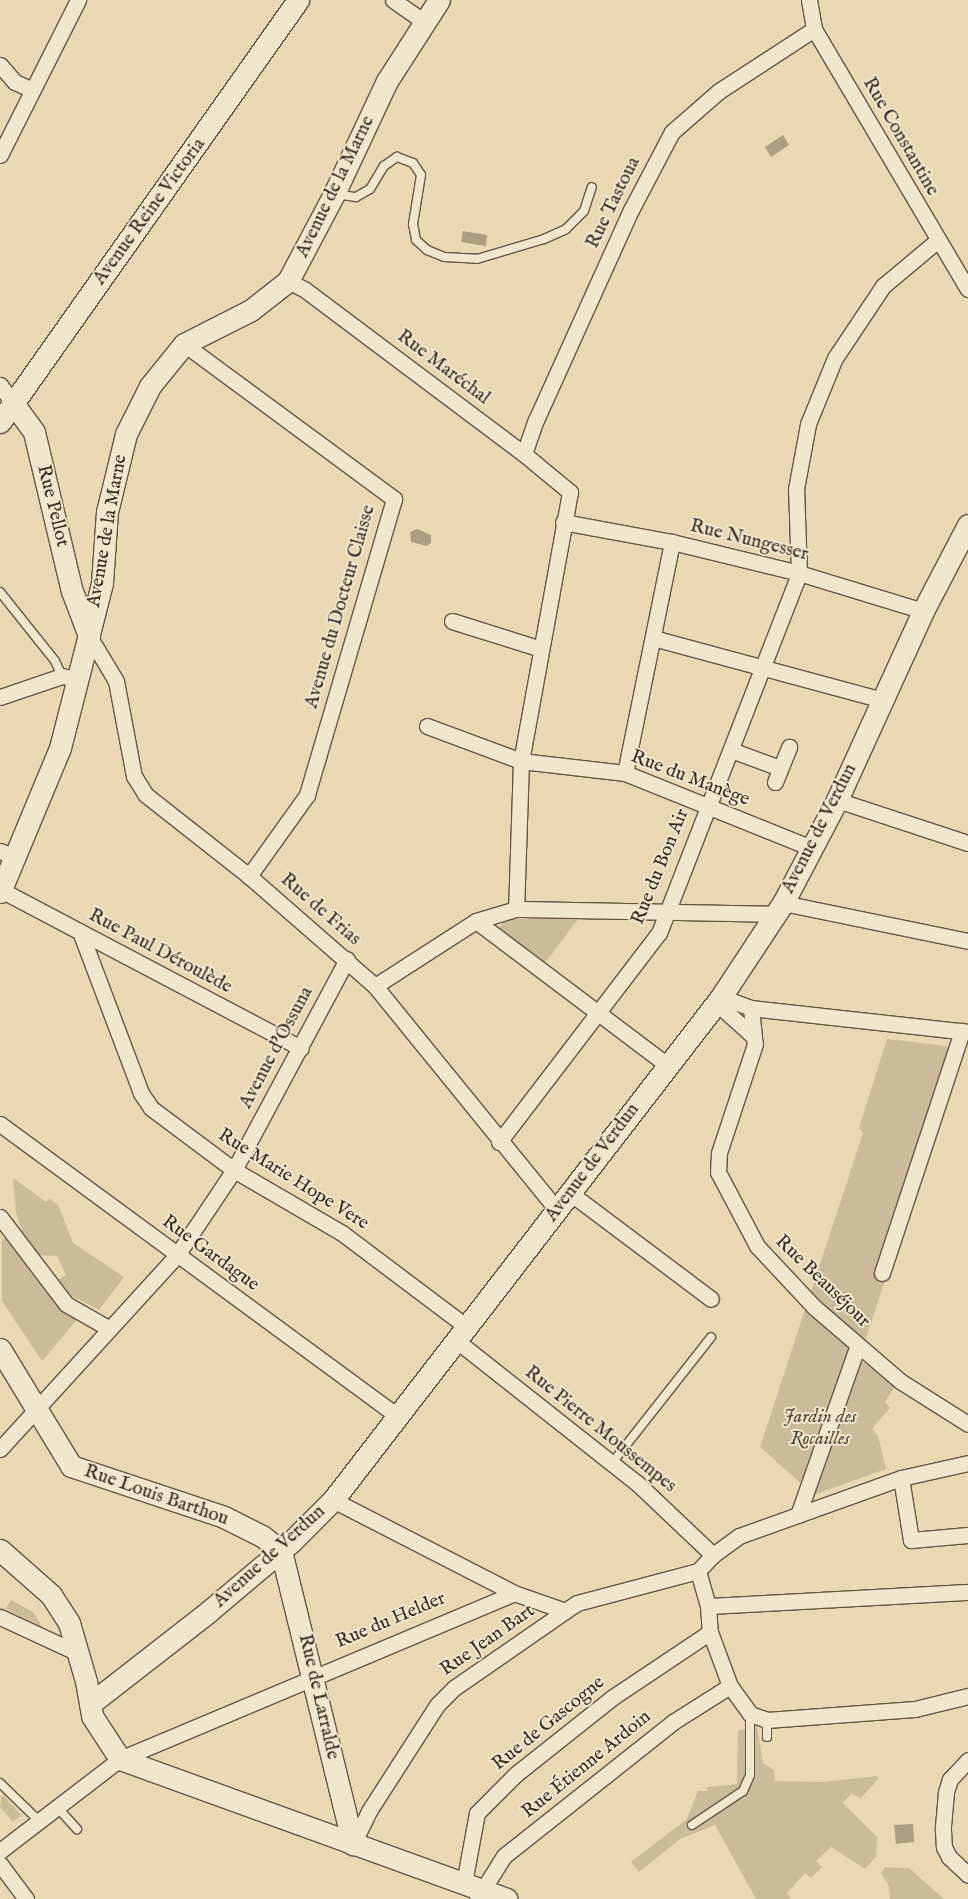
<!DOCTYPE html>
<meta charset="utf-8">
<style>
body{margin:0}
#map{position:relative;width:968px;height:1899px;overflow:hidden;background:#ead8b4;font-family:"IM FELL English",serif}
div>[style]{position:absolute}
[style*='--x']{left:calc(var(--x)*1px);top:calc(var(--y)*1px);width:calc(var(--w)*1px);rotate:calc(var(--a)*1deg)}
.green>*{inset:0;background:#ccbb9b}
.water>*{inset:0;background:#ad9d82}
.roads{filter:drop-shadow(1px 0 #645646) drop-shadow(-1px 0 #645646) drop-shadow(0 1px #645646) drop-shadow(0 -1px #645646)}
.lane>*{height:8px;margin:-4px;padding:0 4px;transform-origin:4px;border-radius:4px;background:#f1e6ce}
.street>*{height:15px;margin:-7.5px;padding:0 7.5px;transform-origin:7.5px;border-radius:7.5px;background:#f1e6ce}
.secondary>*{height:21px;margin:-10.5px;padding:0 10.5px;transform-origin:10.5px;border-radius:10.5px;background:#f1e6ce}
span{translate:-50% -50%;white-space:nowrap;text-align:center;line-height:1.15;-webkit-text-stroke:4px #f1e6ce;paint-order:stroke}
.street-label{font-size:19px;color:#382b21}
.park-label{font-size:19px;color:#564839;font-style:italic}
</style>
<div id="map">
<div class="green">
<i style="clip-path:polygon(507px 919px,578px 919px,545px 963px,497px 930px)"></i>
<i style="clip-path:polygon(887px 1039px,962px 1048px,859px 1359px,895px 1386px,885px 1402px,890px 1408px,872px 1429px,878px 1436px,886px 1469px,814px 1495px,760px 1447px,863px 1133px,859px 1128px)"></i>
<i style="clip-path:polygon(13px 1178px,46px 1202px,50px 1199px,58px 1205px,73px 1243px,124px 1277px,99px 1310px,66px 1293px,56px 1281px,66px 1275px,57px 1256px,37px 1255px,25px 1241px,16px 1212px)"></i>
<i style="clip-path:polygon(7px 1234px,80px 1316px,42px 1361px,2px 1301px,2px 1240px)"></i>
<i style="clip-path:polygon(11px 1600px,33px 1612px,43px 1628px,6px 1609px)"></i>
<i style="clip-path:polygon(757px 1726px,763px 1763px,774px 1770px,775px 1781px,823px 1782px,877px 1776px,878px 1779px,861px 1798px,851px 1794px,843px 1803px,877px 1837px,876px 1857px,865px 1869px,831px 1847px,816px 1861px,822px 1867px,811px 1878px,805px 1873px,787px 1893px,791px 1899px,756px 1899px,715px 1825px,680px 1839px,639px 1872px,631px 1862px,687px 1819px,698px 1791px,707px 1791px,707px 1787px,737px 1784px,738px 1731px)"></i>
<i style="clip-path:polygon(2px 1794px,21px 1815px,13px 1822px,0 1807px)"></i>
<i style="clip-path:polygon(885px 1867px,909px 1868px,944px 1899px,890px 1899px,889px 1886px,881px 1873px)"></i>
</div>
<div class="water">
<i style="clip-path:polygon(783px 135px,789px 145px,771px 157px,765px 147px)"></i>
<i style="clip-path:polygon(463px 231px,487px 235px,486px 246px,461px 242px)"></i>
<i style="clip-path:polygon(417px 529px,431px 535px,431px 543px,427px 546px,411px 542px,410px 532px)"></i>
<i style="clip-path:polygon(913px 1824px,914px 1842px,896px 1844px,894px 1825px)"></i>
</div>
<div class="roads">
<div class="lane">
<i style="--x:336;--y:194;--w:20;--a:9"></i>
<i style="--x:356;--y:197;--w:16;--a:-30"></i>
<i style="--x:370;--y:189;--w:27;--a:-59"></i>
<i style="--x:384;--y:166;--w:16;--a:-35"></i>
<i style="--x:397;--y:157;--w:17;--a:21"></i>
<i style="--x:413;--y:163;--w:14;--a:56"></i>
<i style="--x:421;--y:175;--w:50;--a:99.3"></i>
<i style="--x:413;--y:224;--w:16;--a:79"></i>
<i style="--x:416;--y:240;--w:15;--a:42"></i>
<i style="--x:427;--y:250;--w:18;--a:22"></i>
<i style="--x:444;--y:257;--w:33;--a:3"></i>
<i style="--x:477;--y:259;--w:70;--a:-16.6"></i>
<i style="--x:544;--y:239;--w:24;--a:-24"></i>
<i style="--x:566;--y:229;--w:25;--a:-45"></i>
<i style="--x:584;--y:211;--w:25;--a:-72"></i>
<i style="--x:0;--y:592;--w:88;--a:51.4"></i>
<i style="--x:55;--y:661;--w:17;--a:65"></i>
<i style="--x:612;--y:1463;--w:160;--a:-51.8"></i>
<i style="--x:767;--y:1720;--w:17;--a:90"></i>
<i style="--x:0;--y:1783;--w:54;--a:44.3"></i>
<i style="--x:57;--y:1807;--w:30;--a:48"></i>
<i style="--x:692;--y:1825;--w:61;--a:-33.7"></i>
<i style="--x:743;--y:1791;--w:17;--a:-66"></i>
<i style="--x:750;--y:1775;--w:61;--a:-90"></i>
</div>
<div class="street">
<i style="--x:393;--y:0;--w:39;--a:35"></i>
<i style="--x:809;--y:0;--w:29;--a:80"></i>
<i style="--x:814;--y:29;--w:302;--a:59.4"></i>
<i style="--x:0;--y:65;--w:23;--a:49"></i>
<i style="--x:15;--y:82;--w:19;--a:25"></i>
<i style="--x:0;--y:155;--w:174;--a:-63.3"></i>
<i style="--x:288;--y:281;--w:18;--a:27"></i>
<i style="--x:304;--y:289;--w:275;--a:36.9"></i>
<i style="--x:524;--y:454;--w:60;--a:39.6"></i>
<i style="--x:570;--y:492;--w:273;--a:100.3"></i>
<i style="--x:521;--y:761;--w:148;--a:91.9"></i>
<i style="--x:184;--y:344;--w:261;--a:36.4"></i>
<i style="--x:394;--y:499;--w:309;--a:106.4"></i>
<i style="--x:307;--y:795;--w:100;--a:125.6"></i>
<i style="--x:0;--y:385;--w:22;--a:54"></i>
<i style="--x:524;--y:454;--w:36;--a:-71"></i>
<i style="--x:536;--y:420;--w:230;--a:-65.7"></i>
<i style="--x:631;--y:210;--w:88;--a:-62.3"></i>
<i style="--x:672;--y:132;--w:62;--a:-41.1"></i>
<i style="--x:719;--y:91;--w:113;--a:-33.1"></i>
<i style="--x:563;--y:522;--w:111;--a:10.4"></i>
<i style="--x:672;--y:542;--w:131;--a:13.7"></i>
<i style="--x:799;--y:573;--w:130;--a:17"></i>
<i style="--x:452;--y:621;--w:93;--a:17.5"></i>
<i style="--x:89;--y:636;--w:52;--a:59"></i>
<i style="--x:116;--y:681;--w:97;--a:79.3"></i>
<i style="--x:134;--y:776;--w:22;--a:58"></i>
<i style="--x:146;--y:795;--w:131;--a:38.2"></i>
<i style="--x:249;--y:876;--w:167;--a:41.1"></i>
<i style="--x:375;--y:986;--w:289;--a:50.9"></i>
<i style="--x:653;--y:638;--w:237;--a:15.1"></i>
<i style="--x:0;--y:697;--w:65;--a:-18.7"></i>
<i style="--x:62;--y:676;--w:16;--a:11"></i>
<i style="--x:427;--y:726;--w:100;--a:20.4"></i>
<i style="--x:521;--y:761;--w:105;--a:6.6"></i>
<i style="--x:625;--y:773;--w:201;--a:21.9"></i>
<i style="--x:731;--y:750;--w:52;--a:20.2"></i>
<i style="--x:625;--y:773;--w:236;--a:-78.5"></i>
<i style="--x:775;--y:782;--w:38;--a:-68"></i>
<i style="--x:837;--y:800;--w:138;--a:18.2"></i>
<i style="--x:0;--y:851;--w:17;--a:21"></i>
<i style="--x:1;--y:890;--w:339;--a:27.8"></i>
<i style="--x:783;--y:903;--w:189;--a:11.6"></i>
<i style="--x:476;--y:921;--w:239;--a:37"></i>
<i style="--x:81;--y:934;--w:170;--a:69.3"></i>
<i style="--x:141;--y:1093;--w:18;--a:56"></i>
<i style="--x:151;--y:1108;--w:104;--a:36.8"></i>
<i style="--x:234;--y:1170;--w:125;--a:30.3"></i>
<i style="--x:342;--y:1233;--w:158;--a:37"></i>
<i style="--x:375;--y:986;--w:120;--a:-32.8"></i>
<i style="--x:476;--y:921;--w:42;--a:-16.7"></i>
<i style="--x:516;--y:909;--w:259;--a:1.1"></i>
<i style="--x:751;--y:1008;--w:36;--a:84"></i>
<i style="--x:755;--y:1044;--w:115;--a:108.3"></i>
<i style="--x:719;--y:1153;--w:19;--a:93"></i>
<i style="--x:718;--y:1172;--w:84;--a:62.2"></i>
<i style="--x:757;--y:1246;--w:83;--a:46.9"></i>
<i style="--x:814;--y:1307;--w:113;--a:40.7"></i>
<i style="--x:900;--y:1381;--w:80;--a:32.3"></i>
<i style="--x:754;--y:1037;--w:43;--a:-137.8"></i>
<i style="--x:722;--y:1008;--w:11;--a:-95"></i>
<i style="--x:721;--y:997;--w:32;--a:20"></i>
<i style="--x:751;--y:1008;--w:218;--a:6.3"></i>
<i style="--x:0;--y:1124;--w:494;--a:36.3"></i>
<i style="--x:499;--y:1142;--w:263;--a:-52.6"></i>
<i style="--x:659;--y:933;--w:386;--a:-68.7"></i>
<i style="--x:799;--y:573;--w:84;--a:-92"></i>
<i style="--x:796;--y:489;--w:66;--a:-79.5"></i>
<i style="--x:808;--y:424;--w:71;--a:-67.8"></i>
<i style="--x:835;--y:358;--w:87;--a:-56.3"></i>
<i style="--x:883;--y:286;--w:72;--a:-39.9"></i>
<i style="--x:570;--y:1193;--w:176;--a:36.9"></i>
<i style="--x:0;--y:1217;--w:109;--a:52.8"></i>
<i style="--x:66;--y:1304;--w:48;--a:29.7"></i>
<i style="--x:882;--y:1273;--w:255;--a:-71.7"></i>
<i style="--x:457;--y:1341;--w:229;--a:38.3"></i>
<i style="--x:637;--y:1483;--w:105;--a:43.5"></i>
<i style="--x:0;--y:1449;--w:263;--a:-47.6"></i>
<i style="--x:177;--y:1255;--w:102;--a:-56.2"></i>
<i style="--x:234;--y:1170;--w:239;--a:-61.8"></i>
<i style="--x:901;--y:1478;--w:63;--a:80.8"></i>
<i style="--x:911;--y:1540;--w:57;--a:-5"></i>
<i style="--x:333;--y:1500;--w:203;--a:27.2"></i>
<i style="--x:514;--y:1593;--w:54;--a:19.4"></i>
<i style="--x:798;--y:1515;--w:180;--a:-70.6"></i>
<i style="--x:698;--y:1571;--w:36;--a:74"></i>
<i style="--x:708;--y:1606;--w:26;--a:86"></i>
<i style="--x:710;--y:1632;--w:58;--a:69.7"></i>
<i style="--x:730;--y:1686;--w:34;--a:54"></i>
<i style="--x:750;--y:1714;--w:18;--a:19"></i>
<i style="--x:767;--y:1720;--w:148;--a:-4.3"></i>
<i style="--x:915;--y:1709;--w:55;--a:-13.8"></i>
<i style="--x:708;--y:1606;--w:260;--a:-3.1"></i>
<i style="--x:0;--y:1617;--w:86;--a:24.8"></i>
<i style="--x:968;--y:1760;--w:26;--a:133"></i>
<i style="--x:950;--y:1779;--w:14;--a:107"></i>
<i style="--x:946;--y:1792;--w:38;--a:95"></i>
<i style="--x:943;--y:1830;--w:17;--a:87"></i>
<i style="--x:944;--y:1847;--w:11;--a:63"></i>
<i style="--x:949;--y:1857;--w:26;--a:43"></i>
<i style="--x:353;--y:1844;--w:37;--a:-64"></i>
<i style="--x:369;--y:1811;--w:126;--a:-57.3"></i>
<i style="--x:437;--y:1705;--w:24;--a:-45"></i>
<i style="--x:454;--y:1688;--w:135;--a:-34.7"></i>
<i style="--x:565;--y:1611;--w:14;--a:-34"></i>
<i style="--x:577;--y:1603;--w:125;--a:-14.8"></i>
<i style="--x:698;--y:1571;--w:22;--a:-47"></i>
<i style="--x:713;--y:1555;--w:32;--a:-36"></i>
<i style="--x:739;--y:1536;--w:172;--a:-19.7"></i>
<i style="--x:901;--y:1478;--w:69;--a:-12.6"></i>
<i style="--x:0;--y:1851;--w:151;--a:-37.5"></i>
<i style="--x:120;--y:1759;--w:428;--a:-22.8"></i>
<i style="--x:0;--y:1864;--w:44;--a:53.4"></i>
<i style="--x:464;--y:1883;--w:71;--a:-79.5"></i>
<i style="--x:477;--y:1813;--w:55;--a:-45"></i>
<i style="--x:516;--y:1774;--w:124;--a:-38.4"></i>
<i style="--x:613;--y:1697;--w:117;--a:-33.8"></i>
<i style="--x:477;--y:1899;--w:51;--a:-57.9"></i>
<i style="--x:504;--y:1856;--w:216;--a:-38.4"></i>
<i style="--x:673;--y:1722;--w:67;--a:-32.3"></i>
</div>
<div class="secondary">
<i style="--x:13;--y:403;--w:36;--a:54"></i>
<i style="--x:34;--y:432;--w:163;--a:76.6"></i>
<i style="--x:72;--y:591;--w:48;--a:69.3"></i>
<i style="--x:0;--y:422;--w:517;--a:-54.77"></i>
<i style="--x:0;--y:892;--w:156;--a:-67.4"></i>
<i style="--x:60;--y:748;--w:170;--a:-75.7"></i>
<i style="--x:102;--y:583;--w:71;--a:-86"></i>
<i style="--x:107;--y:512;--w:80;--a:-76.3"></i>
<i style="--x:126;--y:434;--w:54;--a:-63.4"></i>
<i style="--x:150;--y:386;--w:54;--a:-51"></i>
<i style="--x:184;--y:344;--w:75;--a:-26.9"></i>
<i style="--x:251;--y:310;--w:47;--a:-38.1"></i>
<i style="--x:288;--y:281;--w:98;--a:-62.1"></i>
<i style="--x:334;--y:194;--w:125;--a:-64.9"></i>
<i style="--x:387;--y:81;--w:96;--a:-57.3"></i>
<i style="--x:0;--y:1349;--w:137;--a:58.7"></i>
<i style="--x:71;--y:1466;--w:161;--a:18.4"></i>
<i style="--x:224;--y:1517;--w:42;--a:26.6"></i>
<i style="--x:262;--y:1536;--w:24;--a:38"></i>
<i style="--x:0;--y:1550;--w:68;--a:41.4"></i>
<i style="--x:51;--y:1595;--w:33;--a:57"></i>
<i style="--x:69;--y:1623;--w:60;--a:73.7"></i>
<i style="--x:86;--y:1681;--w:36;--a:80"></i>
<i style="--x:92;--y:1716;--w:51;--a:56.9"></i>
<i style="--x:120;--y:1759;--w:411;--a:19.9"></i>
<i style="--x:281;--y:1551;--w:302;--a:76.2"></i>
<i style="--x:90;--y:1704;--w:150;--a:-37.9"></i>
<i style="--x:208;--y:1612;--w:109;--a:-40.1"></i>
<i style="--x:291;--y:1542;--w:59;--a:-45"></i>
<i style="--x:333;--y:1500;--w:635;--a:-52.35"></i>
<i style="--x:721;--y:997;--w:113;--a:-56.6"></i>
<i style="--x:783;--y:903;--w:116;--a:-62.3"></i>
<i style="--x:837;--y:800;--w:208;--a:-65.5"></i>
<i style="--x:923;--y:611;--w:97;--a:-62.4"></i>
</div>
</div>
<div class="street-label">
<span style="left:900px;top:137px;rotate:60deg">Rue Constantine</span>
<span style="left:336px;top:187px;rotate:-64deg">Avenue de la Marne</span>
<span style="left:614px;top:203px;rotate:-64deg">Rue Tastoua</span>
<span style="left:150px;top:212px;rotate:-54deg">Avenue Reine Victoria</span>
<span style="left:443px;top:368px;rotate:37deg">Rue Maréchal</span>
<span style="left:52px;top:506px;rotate:76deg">Rue Pellot</span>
<span style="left:108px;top:531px;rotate:-80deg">Avenue de la Marne</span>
<span style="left:749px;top:541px;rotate:14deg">Rue Nungesser</span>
<span style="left:341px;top:607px;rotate:-74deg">Avenue du Docteur Claisse</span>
<span style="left:690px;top:779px;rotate:21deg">Rue du Manège</span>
<span style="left:820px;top:829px;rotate:-63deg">Avenue de Verdun</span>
<span style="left:661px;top:867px;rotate:-68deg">Rue du Bon Air</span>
<span style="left:320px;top:910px;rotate:41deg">Rue de Frias</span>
<span style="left:160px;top:952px;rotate:28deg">Rue Paul Déroulède</span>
<span style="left:277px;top:1048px;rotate:-62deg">Avenue d'Ossuna</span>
<span style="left:593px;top:1163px;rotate:-53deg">Avenue de Verdun</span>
<span style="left:293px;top:1180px;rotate:32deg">Rue Marie Hope Vere</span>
<span style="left:210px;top:1254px;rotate:36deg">Rue Gardague</span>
<span style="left:822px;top:1282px;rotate:44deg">Rue Beauséjour</span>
<span style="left:600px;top:1430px;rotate:39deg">Rue Pierre Moussempes</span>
<span style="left:156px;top:1496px;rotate:19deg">Rue Louis Barthou</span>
<span style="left:270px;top:1557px;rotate:-42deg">Avenue de Verdun</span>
<span style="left:391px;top:1621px;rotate:-23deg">Rue du Helder</span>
<span style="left:488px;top:1641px;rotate:-35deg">Rue Jean Bart</span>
<span style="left:318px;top:1697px;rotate:77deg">Rue de Larralde</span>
<span style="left:549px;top:1724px;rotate:-39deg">Rue de Gascogne</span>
<span style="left:587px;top:1765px;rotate:-39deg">Rue Étienne Ardoin</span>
</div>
<div class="park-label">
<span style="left:820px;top:1429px">Jardin des<br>Rocailles</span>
</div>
</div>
